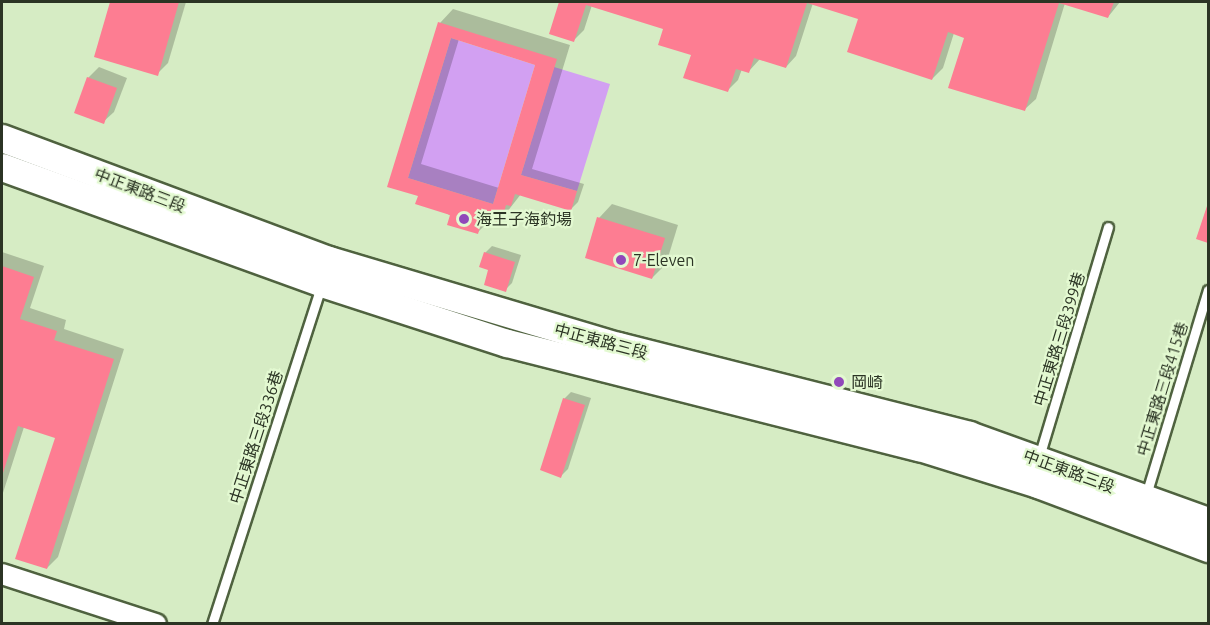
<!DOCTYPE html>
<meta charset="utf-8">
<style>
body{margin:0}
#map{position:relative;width:1210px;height:625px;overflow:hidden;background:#d6ecc4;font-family:Ubuntu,"Noto Sans TC",sans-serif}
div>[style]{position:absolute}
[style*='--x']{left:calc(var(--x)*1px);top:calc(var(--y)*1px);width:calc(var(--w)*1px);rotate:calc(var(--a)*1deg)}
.water>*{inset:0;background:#d2a0f2}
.shadow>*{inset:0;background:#0003}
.building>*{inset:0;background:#fd7d92}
.roads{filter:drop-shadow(2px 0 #4f623f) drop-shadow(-2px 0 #4f623f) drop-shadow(0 2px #4f623f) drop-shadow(0 -2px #4f623f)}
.lane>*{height:9px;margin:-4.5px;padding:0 4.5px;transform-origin:4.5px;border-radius:4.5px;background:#fff}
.street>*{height:20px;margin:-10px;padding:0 10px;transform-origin:10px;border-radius:10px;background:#fff}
.secondary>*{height:27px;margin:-13.5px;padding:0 13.5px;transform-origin:13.5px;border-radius:13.5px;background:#fff}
.dots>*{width:16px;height:16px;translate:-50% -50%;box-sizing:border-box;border:3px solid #e3f9d1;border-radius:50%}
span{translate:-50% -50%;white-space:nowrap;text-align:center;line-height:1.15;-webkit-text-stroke:4.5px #e3f9d1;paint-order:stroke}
.street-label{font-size:16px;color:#2b3424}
.poi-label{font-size:16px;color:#2b3424}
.left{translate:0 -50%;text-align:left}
.frame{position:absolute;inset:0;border:3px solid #2b3424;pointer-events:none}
</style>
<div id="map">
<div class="water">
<i style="clip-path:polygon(451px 38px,535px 65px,493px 204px,408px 178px)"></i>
<i style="clip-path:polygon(554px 67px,610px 84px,577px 191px,521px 175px)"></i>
</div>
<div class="shadow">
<i style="clip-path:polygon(111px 2px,186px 2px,168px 63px,157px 74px,95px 56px)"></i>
<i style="clip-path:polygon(560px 2px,1120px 2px,1108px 17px,1065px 3px,1036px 99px,1025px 109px,966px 37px,954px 33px,943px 68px,932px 79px,860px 18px,813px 3px,796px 56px,786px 67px,760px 59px,749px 71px,742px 69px,738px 80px,727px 91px,665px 28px,592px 5px,584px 30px,574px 40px,550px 33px)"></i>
<i style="clip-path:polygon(evenodd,453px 9px,570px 45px,532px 169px,584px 184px,578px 202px,571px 209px,521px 194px,500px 221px,491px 219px,477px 233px,420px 196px,389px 186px,440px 23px,453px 9px,459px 39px,537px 64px,499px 188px,421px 164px,459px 39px)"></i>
<i style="clip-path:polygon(99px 67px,127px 78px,114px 112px,103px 122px,88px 78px)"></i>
<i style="clip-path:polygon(612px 204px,678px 225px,666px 264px,652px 278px,599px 218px)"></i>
<i style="clip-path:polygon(492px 246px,521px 255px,512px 283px,505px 290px,490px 269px,485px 253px)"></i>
<i style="clip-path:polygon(2px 252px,44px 266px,30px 308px,66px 320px,64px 329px,124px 349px,58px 557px,47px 568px,57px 437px,24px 427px,2px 496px)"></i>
<i style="clip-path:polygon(571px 392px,591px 398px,568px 469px,561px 476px,564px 399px)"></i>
</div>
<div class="building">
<i style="clip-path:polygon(110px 2px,179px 2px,158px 76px,94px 57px)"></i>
<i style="clip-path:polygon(559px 2px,1114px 2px,1108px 18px,1059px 3px,1025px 111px,948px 88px,964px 38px,948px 32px,932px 80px,847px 52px,858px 19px,807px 3px,786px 68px,754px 58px,749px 73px,736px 69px,728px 92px,683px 78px,691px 55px,658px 45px,663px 29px,586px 5px,574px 42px,549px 34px)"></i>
<i style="clip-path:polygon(evenodd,438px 22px,557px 59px,521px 175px,577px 191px,571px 211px,515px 194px,511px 206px,506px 205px,501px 223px,483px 217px,478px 234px,447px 225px,450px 215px,415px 204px,418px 196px,387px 187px,438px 22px,451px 38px,535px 65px,493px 204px,408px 178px,451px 38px)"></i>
<i style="clip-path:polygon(87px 77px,117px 88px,104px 124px,74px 113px)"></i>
<i style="clip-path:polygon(1208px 203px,1208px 243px,1196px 239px)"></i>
<i style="clip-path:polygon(597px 217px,665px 238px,652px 279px,585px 258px)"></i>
<i style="clip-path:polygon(484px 252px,515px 262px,506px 292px,484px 285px,488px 270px,479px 267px)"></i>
<i style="clip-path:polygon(2px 266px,34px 277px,20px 319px,57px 331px,54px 340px,114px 359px,47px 569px,15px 559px,55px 438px,18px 426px,2px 476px)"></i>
<i style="clip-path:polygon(563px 398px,585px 405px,561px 478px,540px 470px)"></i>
</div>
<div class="roads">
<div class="lane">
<i style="--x:1039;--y:457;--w:240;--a:-73.3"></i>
<i style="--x:1146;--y:495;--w:214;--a:-73.2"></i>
<i style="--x:212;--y:624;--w:355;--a:-72.1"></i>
</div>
<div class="street">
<i style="--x:2;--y:574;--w:162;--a:18"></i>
</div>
<div class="secondary">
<i style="--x:2;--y:138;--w:349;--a:20.5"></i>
<i style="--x:329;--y:260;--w:302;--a:16.6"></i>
<i style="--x:618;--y:346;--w:362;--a:14.2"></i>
<i style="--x:969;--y:435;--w:254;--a:19.8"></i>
<i style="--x:2;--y:167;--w:340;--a:19.9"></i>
<i style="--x:322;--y:283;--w:194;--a:18"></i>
<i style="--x:507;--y:343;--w:425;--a:14.2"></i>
<i style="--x:919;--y:447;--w:125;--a:17.3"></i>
<i style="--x:1038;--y:484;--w:182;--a:20.6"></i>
</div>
</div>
<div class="dots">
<i style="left:464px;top:219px;background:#9148ba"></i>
<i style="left:621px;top:260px;background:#9148ba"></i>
<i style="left:839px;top:382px;background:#9148ba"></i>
</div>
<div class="street-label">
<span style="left:140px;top:190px;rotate:21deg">中正東路三段</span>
<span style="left:1059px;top:339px;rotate:-73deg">中正東路三段399巷</span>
<span style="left:601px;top:341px;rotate:15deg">中正東路三段</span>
<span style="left:1162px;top:389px;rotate:-73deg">中正東路三段415巷</span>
<span style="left:256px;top:437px;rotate:-72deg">中正東路三段336巷</span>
<span style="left:1069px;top:471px;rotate:20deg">中正東路三段</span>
</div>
<div class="poi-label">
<span class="left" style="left:476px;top:219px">海王子海釣場</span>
<span class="left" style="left:633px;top:260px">7-Eleven</span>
<span class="left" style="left:851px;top:382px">岡崎</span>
</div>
<div class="frame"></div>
</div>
